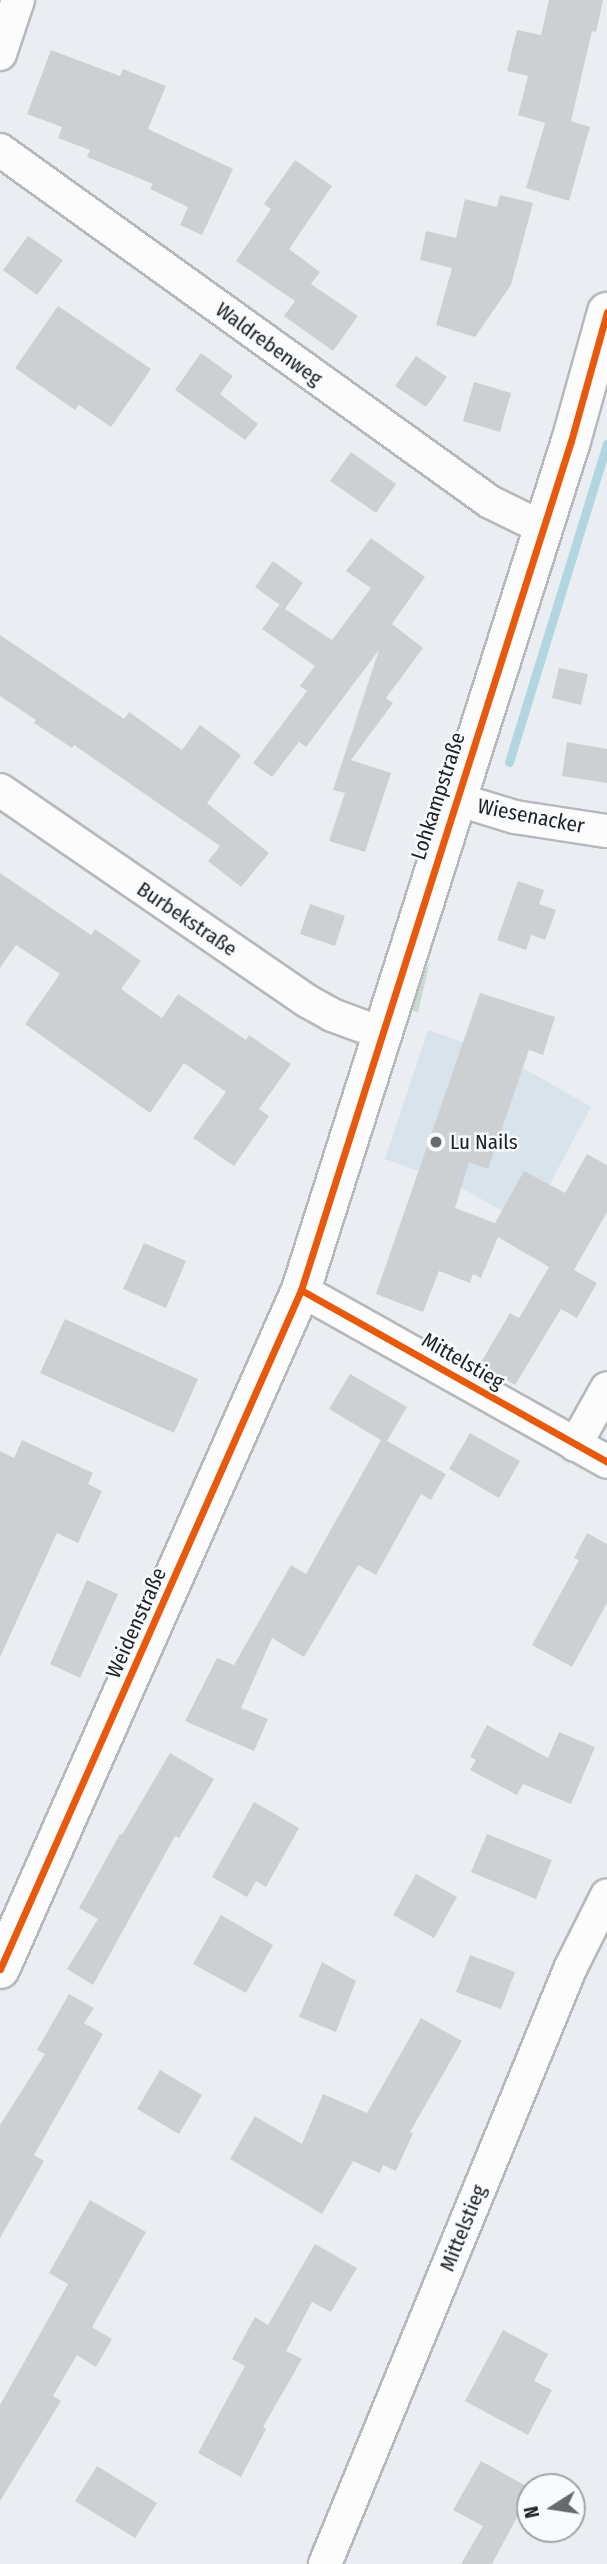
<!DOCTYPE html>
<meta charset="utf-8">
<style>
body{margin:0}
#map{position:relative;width:607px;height:2564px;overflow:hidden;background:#eaeef2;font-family:"Fira Sans Condensed",sans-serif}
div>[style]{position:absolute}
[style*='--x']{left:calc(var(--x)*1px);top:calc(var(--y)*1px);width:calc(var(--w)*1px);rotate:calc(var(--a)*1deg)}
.built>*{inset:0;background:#d9e3eb}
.green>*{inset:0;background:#ccd9d0}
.stream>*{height:9px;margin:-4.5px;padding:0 4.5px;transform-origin:4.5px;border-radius:4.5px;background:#b2d6e0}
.building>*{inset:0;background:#cdd0d3}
.roads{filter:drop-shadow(2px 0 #b6b9bc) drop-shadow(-2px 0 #b6b9bc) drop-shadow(0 2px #b6b9bc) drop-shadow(0 -2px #b6b9bc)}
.minor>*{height:32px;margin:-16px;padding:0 16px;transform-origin:16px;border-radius:16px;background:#fcfcfd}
.tertiary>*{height:38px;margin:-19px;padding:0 19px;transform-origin:19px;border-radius:19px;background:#fcfcfd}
.cycleway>*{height:7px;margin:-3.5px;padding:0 3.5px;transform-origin:3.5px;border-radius:3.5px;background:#e8590c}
.dots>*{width:19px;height:19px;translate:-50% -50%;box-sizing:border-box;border:4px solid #f8fbfe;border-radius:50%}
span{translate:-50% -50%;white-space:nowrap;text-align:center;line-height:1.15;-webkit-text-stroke:5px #f8fbfe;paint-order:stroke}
.street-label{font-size:21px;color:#202325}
.poi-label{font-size:21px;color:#202325}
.left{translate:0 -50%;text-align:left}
.north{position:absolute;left:516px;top:2473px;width:70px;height:70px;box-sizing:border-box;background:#f8fbfe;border:2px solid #a2a5a7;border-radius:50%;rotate:258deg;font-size:19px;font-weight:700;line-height:28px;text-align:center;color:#202325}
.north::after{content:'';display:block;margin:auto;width:24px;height:32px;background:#676a6d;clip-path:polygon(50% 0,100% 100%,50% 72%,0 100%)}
</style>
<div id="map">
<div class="built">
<i style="clip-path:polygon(428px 1030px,501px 1055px,591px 1107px,528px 1225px,454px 1184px,385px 1159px)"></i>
</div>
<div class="green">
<i style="clip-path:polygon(430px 962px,418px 1012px,409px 1010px,413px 992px)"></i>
</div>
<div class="stream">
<i style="--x:509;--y:762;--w:333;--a:-72.9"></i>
</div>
<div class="building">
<i style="clip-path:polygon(549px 0,603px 0,596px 32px,592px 31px,571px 121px,590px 127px,569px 201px,526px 188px,545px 123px,518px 115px,528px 76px,507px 71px,517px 30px,541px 35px)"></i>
<i style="clip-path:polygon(51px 50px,120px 76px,123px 69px,166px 86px,148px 129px,233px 169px,202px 235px,180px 225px,188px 207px,150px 189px,153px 184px,87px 157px,90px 150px,58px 138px,62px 127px,27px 114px)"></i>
<i style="clip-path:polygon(295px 160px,332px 186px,289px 249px,320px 272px,311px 284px,358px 316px,333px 351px,284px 316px,295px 301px,236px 261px,271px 209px,264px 204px)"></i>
<i style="clip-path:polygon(500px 195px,533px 203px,511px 285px,475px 337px,436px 325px,452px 268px,420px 260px,426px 231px,456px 238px,465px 199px,497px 207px)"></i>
<i style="clip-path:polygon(28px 236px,63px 260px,37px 295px,3px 270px)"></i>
<i style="clip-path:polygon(58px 306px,151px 369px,111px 427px,79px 405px,75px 410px,15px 368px)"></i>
<i style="clip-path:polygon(201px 353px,233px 376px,220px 394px,258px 424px,245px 440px,175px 390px)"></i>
<i style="clip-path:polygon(416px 356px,447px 377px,426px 407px,395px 386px)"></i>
<i style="clip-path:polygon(474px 382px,511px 393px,500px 432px,463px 421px)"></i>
<i style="clip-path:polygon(351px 452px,396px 484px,376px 513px,330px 481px)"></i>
<i style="clip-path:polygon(371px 538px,425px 577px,392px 624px,423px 648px,386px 698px,393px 703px,351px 760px,391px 773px,365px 852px,329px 841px,345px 793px,333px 790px,379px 650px,306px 747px,299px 742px,272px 777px,253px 763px,307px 691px,300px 686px,315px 666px,262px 629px,279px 605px,284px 608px,255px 587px,273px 561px,303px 583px,285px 609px,332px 640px,371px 588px,346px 571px)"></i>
<i style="clip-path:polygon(0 635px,124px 719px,129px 712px,182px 750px,200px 725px,241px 755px,207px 803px,269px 853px,241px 887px,208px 861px,220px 846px,74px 745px,72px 748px,34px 723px,36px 720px,0 696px)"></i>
<i style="clip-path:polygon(559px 668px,588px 674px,581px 705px,552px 698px)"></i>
<i style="clip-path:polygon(567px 742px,607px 749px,607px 783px,562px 776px)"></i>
<i style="clip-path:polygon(0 873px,91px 935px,95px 929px,141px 961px,121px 989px,162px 1018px,178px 994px,246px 1040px,249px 1035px,291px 1064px,259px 1109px,269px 1116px,234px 1166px,193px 1138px,226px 1092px,184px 1063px,150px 1113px,25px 1024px,60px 974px,16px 945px,0 968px)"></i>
<i style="clip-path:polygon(518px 881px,544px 890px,539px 904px,556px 910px,545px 940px,531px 935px,526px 950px,497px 940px)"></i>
<i style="clip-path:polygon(310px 904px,345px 916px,335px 946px,300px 934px)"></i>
<i style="clip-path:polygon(480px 993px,555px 1017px,543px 1055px,529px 1050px,488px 1169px,469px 1162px,455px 1208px,495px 1223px,524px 1171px,565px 1193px,587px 1154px,607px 1165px,607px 1212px,574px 1270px,597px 1283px,577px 1318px,561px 1309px,515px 1385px,480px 1364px,510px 1313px,519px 1318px,549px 1267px,498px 1237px,481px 1278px,473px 1274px,470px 1283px,439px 1271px,423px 1312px,376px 1294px)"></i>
<i style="clip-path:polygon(144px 1243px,186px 1261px,166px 1308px,123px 1289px)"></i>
<i style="clip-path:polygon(65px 1319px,198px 1379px,174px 1433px,40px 1373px)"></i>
<i style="clip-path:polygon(350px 1374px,407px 1407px,387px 1441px,446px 1474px,431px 1500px,421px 1494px,376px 1575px,358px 1565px,304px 1657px,272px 1638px,241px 1708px,268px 1719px,254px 1751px,185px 1721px,217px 1658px,234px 1665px,291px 1565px,306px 1574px,381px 1440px,329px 1409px)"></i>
<i style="clip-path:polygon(470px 1433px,520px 1461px,499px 1498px,449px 1469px)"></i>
<i style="clip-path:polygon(22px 1440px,93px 1473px,88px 1484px,102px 1491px,78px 1543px,57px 1533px,0 1657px,0 1451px,14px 1458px)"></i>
<i style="clip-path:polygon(587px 1533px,607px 1544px,607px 1603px,572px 1667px,532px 1645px,579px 1560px,574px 1558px)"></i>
<i style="clip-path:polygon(87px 1580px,118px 1594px,80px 1678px,50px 1664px)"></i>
<i style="clip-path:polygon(487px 1725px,548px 1758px,559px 1732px,595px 1747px,571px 1804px,523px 1784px,517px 1795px,470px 1770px,476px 1760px,470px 1757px)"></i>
<i style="clip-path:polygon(170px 1753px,214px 1779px,179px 1838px,175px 1836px,93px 1985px,67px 1969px,98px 1919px,79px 1908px,120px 1834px,122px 1835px)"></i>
<i style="clip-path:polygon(254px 1802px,299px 1828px,266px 1887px,256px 1881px,247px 1897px,212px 1877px)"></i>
<i style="clip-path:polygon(487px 1834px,552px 1860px,536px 1899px,471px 1872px)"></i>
<i style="clip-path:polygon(416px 1874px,457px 1897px,434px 1938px,393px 1915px)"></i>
<i style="clip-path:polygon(221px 1915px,273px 1945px,246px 1993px,193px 1964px)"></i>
<i style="clip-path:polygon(470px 1955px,515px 1972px,501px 2009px,456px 1992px)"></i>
<i style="clip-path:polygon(322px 1962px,356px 1981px,336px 2032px,299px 2017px)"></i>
<i style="clip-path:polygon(69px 1994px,94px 2008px,84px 2023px,103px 2034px,34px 2155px,44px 2161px,0 2238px,0 2125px,45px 2054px,37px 2050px)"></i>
<i style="clip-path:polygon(421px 2018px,462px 2041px,410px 2132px,413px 2133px,396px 2171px,383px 2165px,380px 2173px,353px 2161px,322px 2214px,230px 2159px,255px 2116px,302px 2144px,323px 2094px,367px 2113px)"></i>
<i style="clip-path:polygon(160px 2070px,202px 2095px,179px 2134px,137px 2109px)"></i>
<i style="clip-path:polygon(90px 2200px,146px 2232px,92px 2327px,112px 2339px,96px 2367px,77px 2355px,53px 2396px,61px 2401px,0 2501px,0 2405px,68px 2284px,49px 2273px)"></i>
<i style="clip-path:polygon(315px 2244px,357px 2268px,331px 2312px,312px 2302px,286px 2351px,302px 2359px,263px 2427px,266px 2429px,241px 2477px,198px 2453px,245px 2366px,232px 2359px,255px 2317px,268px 2325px)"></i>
<i style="clip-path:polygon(503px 2330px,548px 2354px,534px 2381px,552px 2390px,528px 2435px,465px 2401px)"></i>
<i style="clip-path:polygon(481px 2461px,530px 2488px,530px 2493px,492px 2564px,461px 2564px,483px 2526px,453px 2510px)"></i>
<i style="clip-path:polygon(97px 2466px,157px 2503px,135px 2538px,75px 2501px)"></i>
</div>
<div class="roads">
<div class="minor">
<i style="--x:0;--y:54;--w:57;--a:-71.6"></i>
<i style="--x:0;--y:150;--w:603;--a:35.69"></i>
<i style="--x:490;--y:502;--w:59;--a:26.1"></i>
<i style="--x:0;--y:790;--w:373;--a:34.5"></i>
<i style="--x:307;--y:1001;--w:29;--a:29"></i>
<i style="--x:332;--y:1015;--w:52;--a:20.2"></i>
<i style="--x:456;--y:799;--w:62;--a:17"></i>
<i style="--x:515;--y:817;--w:93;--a:8.7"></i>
<i style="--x:301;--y:1290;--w:351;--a:29.3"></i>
<i style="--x:575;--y:1445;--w:65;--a:-60.7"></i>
<i style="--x:325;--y:2564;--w:646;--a:-67.61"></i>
<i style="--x:571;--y:1967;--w:80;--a:-63.4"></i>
</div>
<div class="tertiary">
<i style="--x:0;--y:1969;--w:743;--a:-66.09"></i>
<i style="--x:301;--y:1290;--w:891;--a:-72.36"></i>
<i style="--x:571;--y:441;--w:134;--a:-74.4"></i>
</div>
</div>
<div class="cycleway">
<i style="--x:301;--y:1290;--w:351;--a:29.3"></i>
<i style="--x:0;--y:1969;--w:743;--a:-66.09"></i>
<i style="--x:301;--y:1290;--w:891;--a:-72.36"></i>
<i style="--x:571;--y:441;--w:134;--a:-74.4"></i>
</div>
<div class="dots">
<i style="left:436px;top:1142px;background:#676a6d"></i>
</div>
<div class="street-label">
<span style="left:269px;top:344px;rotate:36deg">Waldrebenweg</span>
<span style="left:438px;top:796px;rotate:-72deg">Lohkampstraße</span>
<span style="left:531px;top:816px;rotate:11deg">Wiesenacker</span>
<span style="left:187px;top:919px;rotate:34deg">Burbekstraße</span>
<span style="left:463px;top:1361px;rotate:30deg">Mittelstieg</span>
<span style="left:136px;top:1623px;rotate:-66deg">Weidenstraße</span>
<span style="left:463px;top:2228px;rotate:-68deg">Mittelstieg</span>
</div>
<div class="poi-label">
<span class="left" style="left:450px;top:1142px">Lu Nails</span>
</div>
<div class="north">N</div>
</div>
